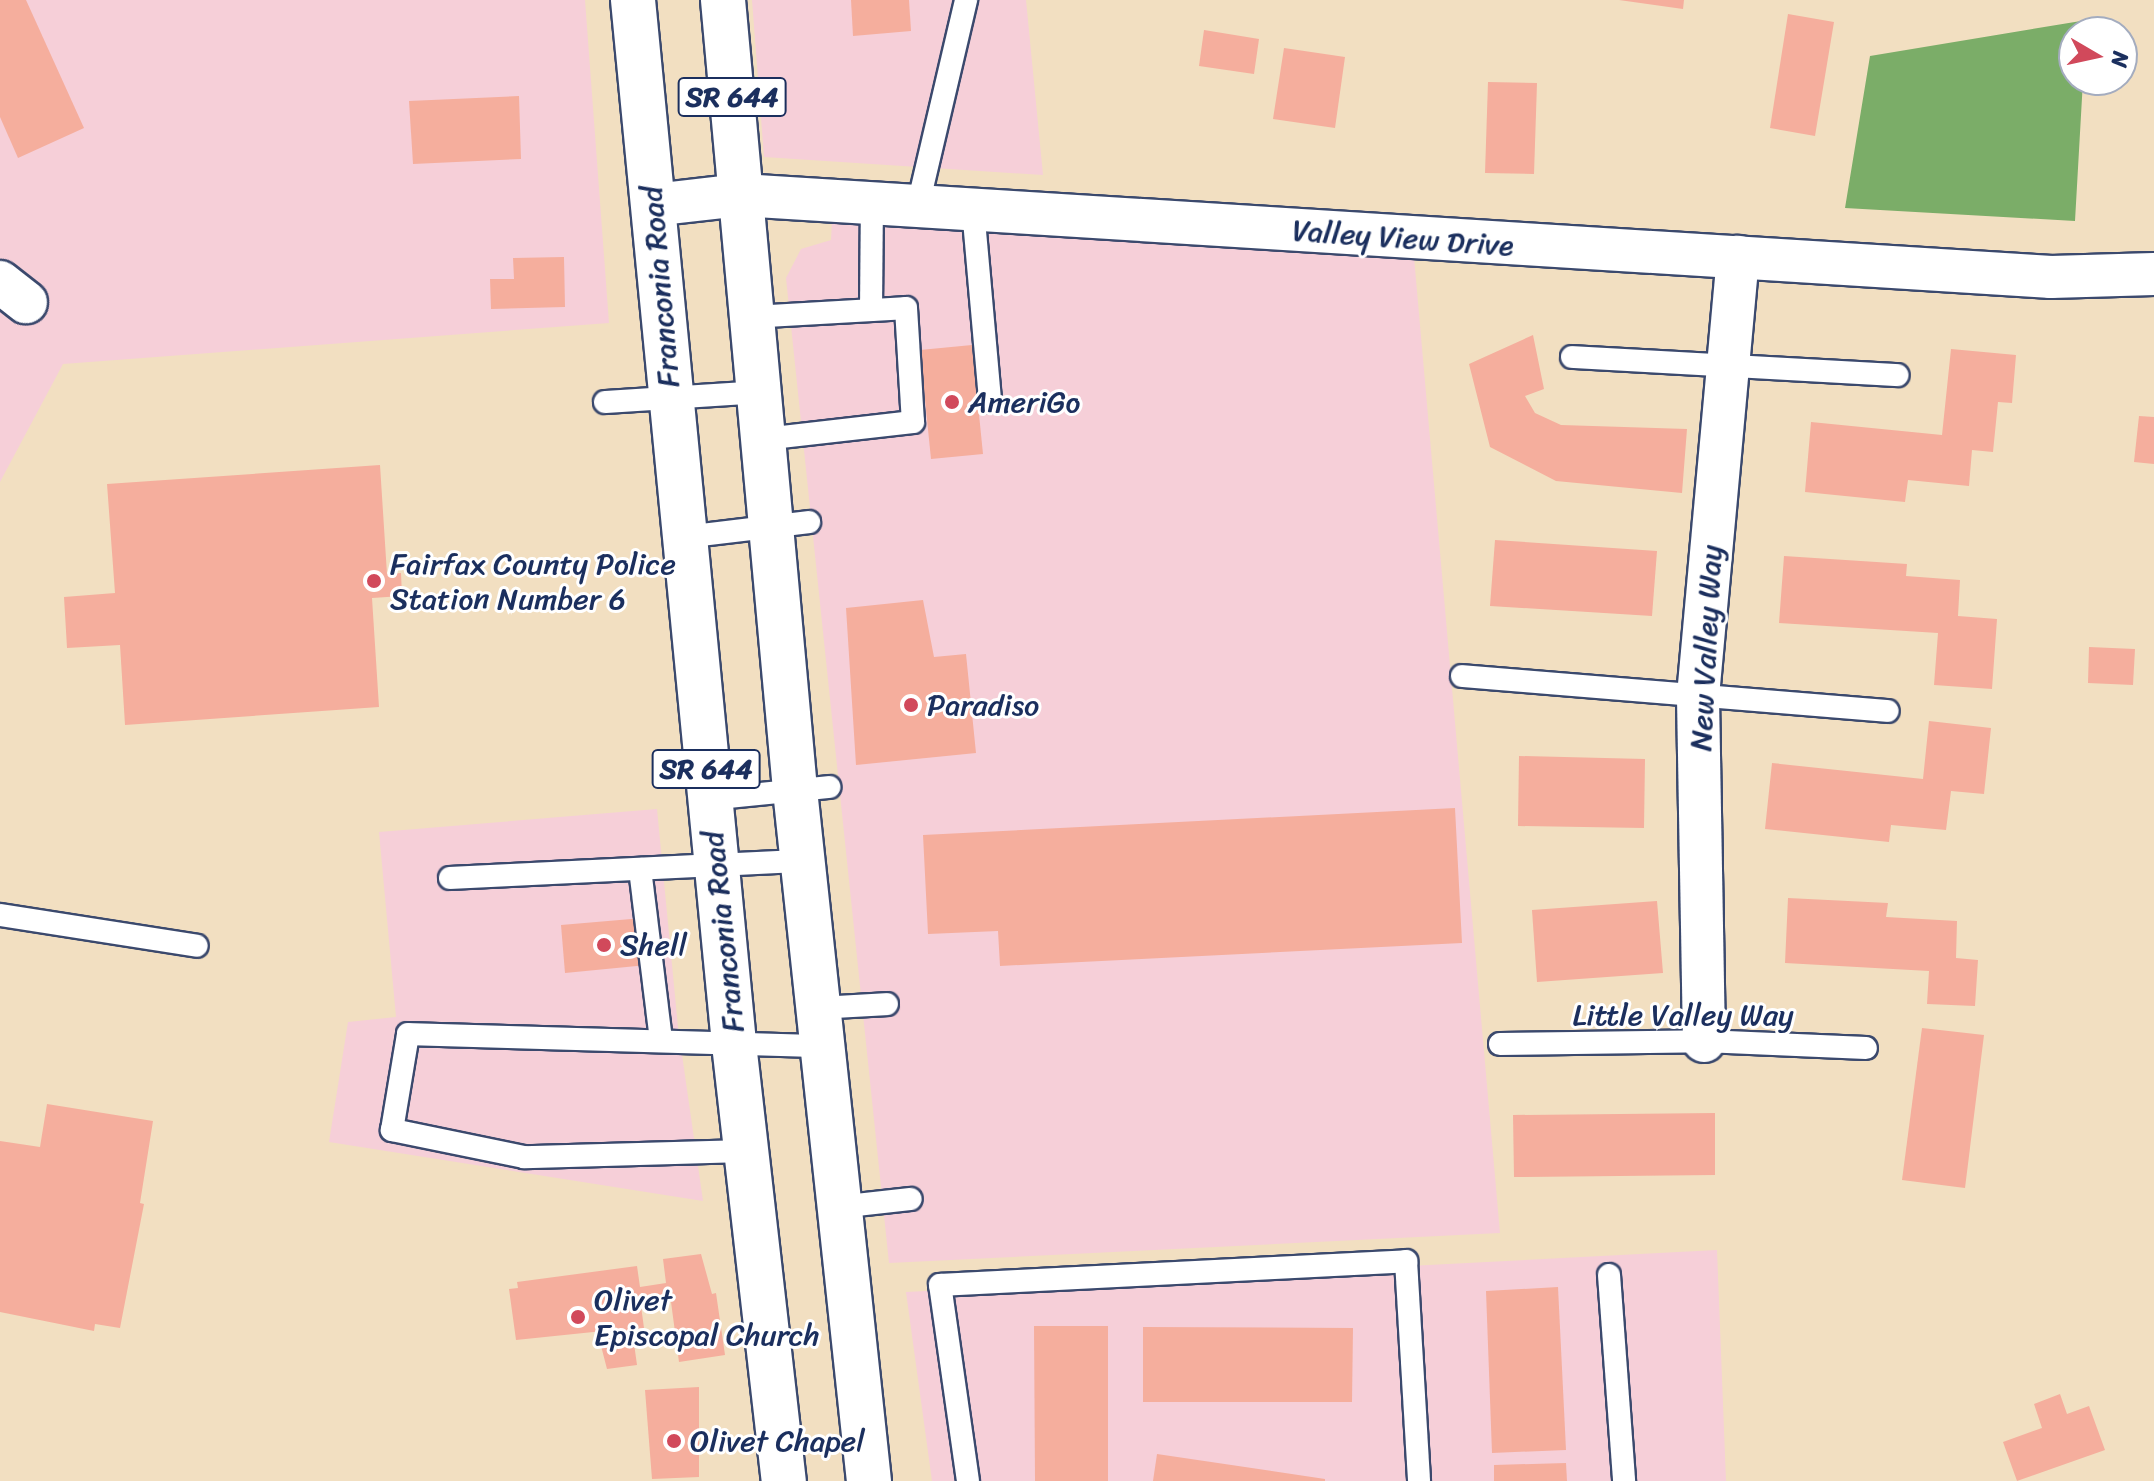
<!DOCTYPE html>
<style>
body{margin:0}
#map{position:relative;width:2154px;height:1481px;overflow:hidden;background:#f2dfc1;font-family:Sriracha,sans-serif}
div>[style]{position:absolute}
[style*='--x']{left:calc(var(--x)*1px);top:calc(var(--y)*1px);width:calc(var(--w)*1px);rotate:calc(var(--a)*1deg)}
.built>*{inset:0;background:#f6cfd8}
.forest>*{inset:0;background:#7bad68}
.building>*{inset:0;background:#f5ae9d}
.roads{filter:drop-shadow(2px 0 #3b496d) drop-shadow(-2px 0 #3b496d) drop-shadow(0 2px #3b496d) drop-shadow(0 -2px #3b496d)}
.service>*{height:22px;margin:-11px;padding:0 11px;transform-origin:11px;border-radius:11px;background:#fff}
.minor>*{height:42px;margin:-21px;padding:0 21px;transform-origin:21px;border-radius:21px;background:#fff}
.primary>*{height:44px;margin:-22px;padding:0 22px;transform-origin:22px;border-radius:22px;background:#fff}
.dots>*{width:22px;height:22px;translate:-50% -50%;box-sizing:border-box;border:4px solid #fff;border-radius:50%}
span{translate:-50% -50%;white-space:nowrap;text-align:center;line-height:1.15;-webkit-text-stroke:6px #fff;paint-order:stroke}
.shield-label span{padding:2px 6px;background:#fff;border:2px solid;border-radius:6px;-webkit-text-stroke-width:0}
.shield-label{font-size:28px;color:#1b2f5e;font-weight:700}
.street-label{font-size:30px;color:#1b2f5e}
.poi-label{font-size:30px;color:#1b2f5e}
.left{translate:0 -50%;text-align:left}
.north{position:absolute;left:2058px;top:16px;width:80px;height:80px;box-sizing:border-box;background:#fff;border:2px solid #a4acbf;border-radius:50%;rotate:99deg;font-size:22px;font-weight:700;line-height:32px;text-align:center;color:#1b2f5e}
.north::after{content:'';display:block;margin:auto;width:28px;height:36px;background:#d1495b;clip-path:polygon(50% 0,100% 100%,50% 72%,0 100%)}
</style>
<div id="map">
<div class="built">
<i style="clip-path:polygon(0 0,585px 0,609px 323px,63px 364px,0 482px)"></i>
<i style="clip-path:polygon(752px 0,1026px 0,1043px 175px,764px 157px)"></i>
<i style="clip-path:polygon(832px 220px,1414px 257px,1500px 1233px,889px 1263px,786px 278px,801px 249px,831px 240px)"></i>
<i style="clip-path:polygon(657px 809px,678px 1027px,703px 1201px,329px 1142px,348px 1022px,396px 1017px,379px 832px)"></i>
<i style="clip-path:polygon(1717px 1250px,1726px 1481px,932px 1481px,906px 1292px)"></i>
</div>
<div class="forest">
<i style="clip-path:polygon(2087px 20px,2086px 32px,2074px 32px,2074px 80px,2083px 80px,2075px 221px,1845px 208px,1870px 56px)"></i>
</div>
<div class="building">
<i style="clip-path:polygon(0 0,26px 0,84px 128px,18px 158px,0 117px)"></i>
<i style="clip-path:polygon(851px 0,909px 0,911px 31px,853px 36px)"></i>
<i style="clip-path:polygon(1619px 0,1684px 0,1683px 9px)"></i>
<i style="clip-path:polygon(1788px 14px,1834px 22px,1815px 136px,1770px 128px)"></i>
<i style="clip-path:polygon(1204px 30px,1259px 39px,1254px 74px,1199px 66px)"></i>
<i style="clip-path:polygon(1284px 48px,1345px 57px,1335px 128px,1273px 119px)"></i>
<i style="clip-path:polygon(1488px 82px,1537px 83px,1534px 174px,1485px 173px)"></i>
<i style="clip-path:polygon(519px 96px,521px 159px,413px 164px,409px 101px)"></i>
<i style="clip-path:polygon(564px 257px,565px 307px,491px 309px,490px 279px,514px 279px,513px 258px)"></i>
<i style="clip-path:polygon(1533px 335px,1544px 389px,1525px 396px,1535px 413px,1561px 425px,1687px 429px,1682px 493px,1556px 481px,1490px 447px,1469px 364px)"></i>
<i style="clip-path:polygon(972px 345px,983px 454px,931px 459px,920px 350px)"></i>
<i style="clip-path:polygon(1951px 349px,2016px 355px,2012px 403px,1998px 402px,1993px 452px,1972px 450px,1969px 486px,1908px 480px,1905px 502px,1805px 492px,1811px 422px,1942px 435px)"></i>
<i style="clip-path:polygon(2139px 416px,2154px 417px,2154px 464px,2134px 462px)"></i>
<i style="clip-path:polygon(380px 465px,387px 574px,401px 573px,402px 596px,372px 598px,379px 707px,125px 725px,120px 645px,67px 648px,64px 597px,115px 593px,107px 484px)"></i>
<i style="clip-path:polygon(1495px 540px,1657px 551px,1652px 616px,1490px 606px)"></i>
<i style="clip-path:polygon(1784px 556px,1907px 564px,1906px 576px,1960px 580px,1958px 616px,1997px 619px,1992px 689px,1934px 685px,1938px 633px,1779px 623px)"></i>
<i style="clip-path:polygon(923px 600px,934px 657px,966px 654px,976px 753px,856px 765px,846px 608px)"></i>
<i style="clip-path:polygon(2089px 647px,2135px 649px,2133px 685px,2088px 683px)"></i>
<i style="clip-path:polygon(1929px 721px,1991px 728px,1984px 794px,1951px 791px,1946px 830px,1891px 825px,1889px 842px,1765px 829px,1772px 763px,1923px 779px)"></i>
<i style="clip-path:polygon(1519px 756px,1645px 759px,1644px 828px,1518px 826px)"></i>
<i style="clip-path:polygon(1455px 808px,1462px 943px,1000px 966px,998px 931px,928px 934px,923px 835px)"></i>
<i style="clip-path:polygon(1788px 898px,1888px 903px,1886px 917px,1957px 921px,1956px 958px,1978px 960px,1975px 1006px,1927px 1004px,1929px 971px,1785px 963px)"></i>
<i style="clip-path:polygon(1657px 901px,1663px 973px,1537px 982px,1532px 910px)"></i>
<i style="clip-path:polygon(643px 918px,647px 965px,565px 973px,561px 925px)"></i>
<i style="clip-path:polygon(1922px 1028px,1984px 1035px,1965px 1188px,1902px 1180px)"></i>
<i style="clip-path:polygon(47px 1104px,153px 1121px,140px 1203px,144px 1204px,120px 1328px,95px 1324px,94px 1331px,0 1312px,0 1141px,40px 1147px)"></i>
<i style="clip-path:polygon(1715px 1113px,1715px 1175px,1514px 1177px,1513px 1115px)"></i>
<i style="clip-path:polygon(701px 1254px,712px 1294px,716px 1293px,725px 1355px,679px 1362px,671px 1302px,641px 1306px,644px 1328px,632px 1329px,637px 1365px,607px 1369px,600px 1342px,603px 1331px,516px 1340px,509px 1289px,518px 1288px,517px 1282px,637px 1266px,640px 1287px,666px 1283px,663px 1259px)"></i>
<i style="clip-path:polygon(1558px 1287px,1566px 1450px,1492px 1453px,1486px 1291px)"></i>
<i style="clip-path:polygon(1034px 1326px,1108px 1326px,1108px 1481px,1035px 1481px)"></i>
<i style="clip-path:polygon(1143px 1327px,1353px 1328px,1352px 1402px,1143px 1402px)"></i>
<i style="clip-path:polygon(699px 1387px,699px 1477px,652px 1479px,645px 1390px)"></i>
<i style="clip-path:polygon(2060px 1394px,2067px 1414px,2089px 1406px,2105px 1450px,2017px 1481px,2003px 1442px,2042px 1428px,2034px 1404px)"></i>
<i style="clip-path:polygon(1157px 1454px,1325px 1479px,1325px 1481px,1153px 1481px)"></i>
<i style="clip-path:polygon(1566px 1463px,1567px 1481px,1494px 1481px,1494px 1465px)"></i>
</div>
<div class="roads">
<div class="service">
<i style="--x:918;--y:205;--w:211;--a:-76.8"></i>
<i style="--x:973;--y:209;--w:193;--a:84.9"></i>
<i style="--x:871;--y:310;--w:108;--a:-89.5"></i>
<i style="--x:751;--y:317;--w:155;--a:-3.3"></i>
<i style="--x:906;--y:308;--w:114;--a:86.5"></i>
<i style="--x:913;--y:422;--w:151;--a:173.5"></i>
<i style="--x:1572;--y:357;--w:326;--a:3.2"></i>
<i style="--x:605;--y:402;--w:153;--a:-3.7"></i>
<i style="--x:684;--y:537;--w:126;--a:-6.8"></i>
<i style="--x:1462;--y:676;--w:427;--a:4.7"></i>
<i style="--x:709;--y:799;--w:121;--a:-5.7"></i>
<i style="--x:640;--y:869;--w:173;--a:83"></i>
<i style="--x:450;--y:878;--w:353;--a:-2.8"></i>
<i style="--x:0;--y:915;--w:199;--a:8.9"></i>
<i style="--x:818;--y:1008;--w:69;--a:-3.3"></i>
<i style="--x:1500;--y:1044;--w:204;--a:-0.8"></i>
<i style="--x:1704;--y:1041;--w:162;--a:2.5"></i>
<i style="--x:745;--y:1151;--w:221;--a:178.4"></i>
<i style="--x:524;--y:1157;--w:135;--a:-168.4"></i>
<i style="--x:392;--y:1130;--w:97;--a:-80.5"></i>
<i style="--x:408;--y:1034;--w:413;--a:1.7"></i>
<i style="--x:838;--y:1207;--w:73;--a:-6.3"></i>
<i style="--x:1609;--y:1275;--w:207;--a:85.8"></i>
<i style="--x:968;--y:1481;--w:198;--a:-98.1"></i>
<i style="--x:940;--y:1285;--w:467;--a:-2.9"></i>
<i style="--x:1406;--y:1261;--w:220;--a:86.6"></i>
</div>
<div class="minor">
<i style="--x:653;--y:205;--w:89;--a:-6.5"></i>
<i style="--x:741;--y:195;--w:1313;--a:3.58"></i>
<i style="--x:2051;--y:277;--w:103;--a:-1.7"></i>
<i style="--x:0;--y:282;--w:33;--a:38"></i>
<i style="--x:1704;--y:1041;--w:345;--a:-91"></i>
<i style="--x:1698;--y:696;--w:441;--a:-84.8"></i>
</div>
<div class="primary">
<i style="--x:633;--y:0;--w:1049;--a:84.47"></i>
<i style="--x:734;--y:1044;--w:440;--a:83.5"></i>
<i style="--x:723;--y:0;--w:793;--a:84.79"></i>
<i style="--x:795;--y:790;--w:695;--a:83.89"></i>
</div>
</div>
<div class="dots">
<i style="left:952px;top:402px;background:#d1495b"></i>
<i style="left:374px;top:581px;background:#d1495b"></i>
<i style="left:911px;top:705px;background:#d1495b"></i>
<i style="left:604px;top:945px;background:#d1495b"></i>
<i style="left:578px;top:1317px;background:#d1495b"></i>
<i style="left:674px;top:1441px;background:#d1495b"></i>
</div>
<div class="shield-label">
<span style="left:732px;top:97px">SR 644</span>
<span style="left:706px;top:769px">SR 644</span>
</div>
<div class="street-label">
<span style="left:1403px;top:238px;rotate:4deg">Valley View Drive</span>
<span style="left:660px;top:287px;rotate:-95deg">Franconia Road</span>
<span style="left:1706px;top:648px;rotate:-87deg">New Valley Way</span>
<span style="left:723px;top:932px;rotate:-96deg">Franconia Road</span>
<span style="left:1683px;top:1015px">Little Valley Way</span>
</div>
<div class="poi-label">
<span class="left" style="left:968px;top:402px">AmeriGo</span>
<span class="left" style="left:390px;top:581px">Fairfax County Police<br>Station Number 6</span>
<span class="left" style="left:927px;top:705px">Paradiso</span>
<span class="left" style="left:620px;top:945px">Shell</span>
<span class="left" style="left:594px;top:1317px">Olivet<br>Episcopal Church</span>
<span class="left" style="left:690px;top:1441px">Olivet Chapel</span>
</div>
<div class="north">N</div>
</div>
